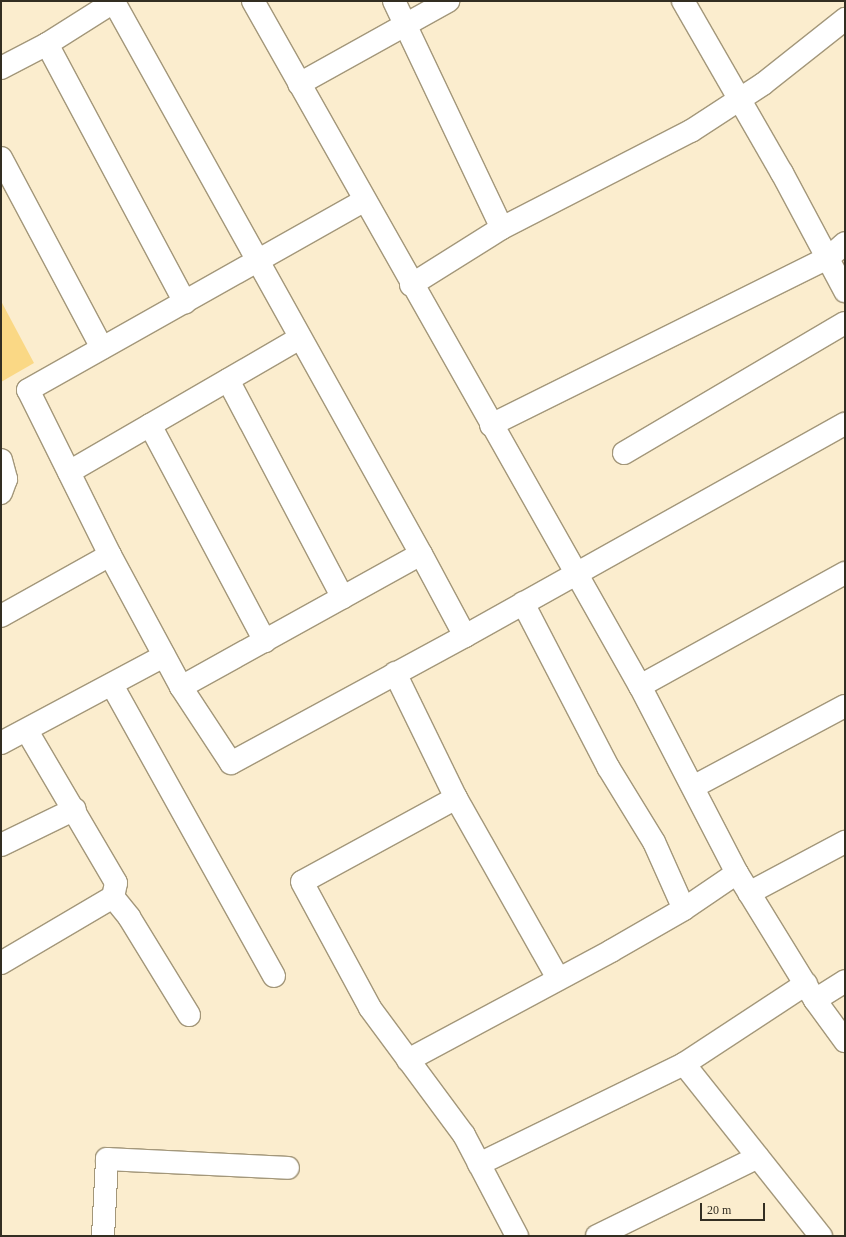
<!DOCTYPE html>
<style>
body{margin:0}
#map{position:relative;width:846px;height:1237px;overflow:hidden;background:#fbedce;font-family:"Times New Roman",serif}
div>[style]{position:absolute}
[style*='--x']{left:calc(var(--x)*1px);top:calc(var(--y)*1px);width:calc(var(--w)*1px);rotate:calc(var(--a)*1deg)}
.green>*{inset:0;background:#fad885}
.roads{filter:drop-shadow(1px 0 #a3977a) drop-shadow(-1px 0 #a3977a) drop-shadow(0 1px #a3977a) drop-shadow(0 -1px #a3977a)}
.street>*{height:22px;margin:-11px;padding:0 11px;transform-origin:11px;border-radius:11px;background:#fff}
span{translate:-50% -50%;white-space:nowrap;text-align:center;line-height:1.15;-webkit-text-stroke:3px #fbedce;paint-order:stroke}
.frame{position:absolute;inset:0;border:2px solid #332e22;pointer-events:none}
.scale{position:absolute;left:700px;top:1203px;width:65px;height:18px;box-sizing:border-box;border:2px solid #332e22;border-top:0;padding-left:5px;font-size:12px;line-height:14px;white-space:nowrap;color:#332e22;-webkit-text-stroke:3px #fbedce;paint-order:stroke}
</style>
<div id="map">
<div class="green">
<i style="clip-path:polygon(1px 301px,34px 363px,1px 382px)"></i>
</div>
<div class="roads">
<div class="street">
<i style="--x:253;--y:1;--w:787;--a:60.54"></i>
<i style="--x:640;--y:686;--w:234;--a:-28.9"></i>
<i style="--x:394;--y:1;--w:251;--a:64.6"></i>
<i style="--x:683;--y:1;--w:198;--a:60.1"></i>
<i style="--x:782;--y:173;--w:134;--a:61.9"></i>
<i style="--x:114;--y:2;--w:632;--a:60.92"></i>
<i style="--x:47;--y:44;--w:293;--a:61.9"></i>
<i style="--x:1;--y:68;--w:52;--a:-27.6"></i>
<i style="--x:47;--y:44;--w:80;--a:-32.3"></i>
<i style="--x:299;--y:84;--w:171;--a:-29.1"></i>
<i style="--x:1;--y:158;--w:215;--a:62"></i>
<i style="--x:411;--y:285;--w:107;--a:-32.1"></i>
<i style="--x:502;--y:228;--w:212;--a:-27.2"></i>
<i style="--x:691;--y:131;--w:86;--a:-33.1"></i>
<i style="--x:763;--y:84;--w:105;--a:-38.4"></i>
<i style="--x:228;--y:380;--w:246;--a:62.2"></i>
<i style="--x:150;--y:425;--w:245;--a:62"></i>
<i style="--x:491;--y:425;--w:376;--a:-26.4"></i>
<i style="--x:828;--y:258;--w:23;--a:-41"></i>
<i style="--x:624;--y:453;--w:256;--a:-30.5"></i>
<i style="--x:1;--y:460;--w:20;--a:75"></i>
<i style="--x:6;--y:479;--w:15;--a:110"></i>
<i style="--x:69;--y:472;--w:267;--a:-30.1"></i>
<i style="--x:110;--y:555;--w:184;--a:-116.4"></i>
<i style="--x:28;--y:390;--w:386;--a:-29.4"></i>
<i style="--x:523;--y:603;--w:185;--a:62.6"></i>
<i style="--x:608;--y:767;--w:88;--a:58.5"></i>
<i style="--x:654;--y:842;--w:73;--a:65.9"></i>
<i style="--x:1;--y:616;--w:125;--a:-29.2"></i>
<i style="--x:110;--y:555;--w:150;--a:61.7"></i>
<i style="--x:181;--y:687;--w:274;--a:-29"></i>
<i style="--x:421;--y:554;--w:93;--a:61.8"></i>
<i style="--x:465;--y:636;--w:435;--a:-29.2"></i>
<i style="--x:395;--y:673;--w:139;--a:64"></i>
<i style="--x:456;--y:798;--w:207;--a:60.5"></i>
<i style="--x:112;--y:685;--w:333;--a:60.9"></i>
<i style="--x:640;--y:686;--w:211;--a:62.6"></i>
<i style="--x:737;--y:873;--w:149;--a:58.4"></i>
<i style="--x:815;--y:1000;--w:36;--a:-32"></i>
<i style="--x:181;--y:687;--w:91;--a:56.7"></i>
<i style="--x:231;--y:763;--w:266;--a:-28.5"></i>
<i style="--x:27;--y:731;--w:176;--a:59.6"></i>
<i style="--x:116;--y:883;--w:14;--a:102"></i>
<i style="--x:113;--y:897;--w:26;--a:51"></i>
<i style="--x:129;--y:917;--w:115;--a:58.5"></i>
<i style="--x:1;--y:743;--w:185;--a:-28.1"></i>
<i style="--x:693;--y:787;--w:172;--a:-28.1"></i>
<i style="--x:456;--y:798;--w:175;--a:151.4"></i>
<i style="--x:302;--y:882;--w:143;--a:61.6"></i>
<i style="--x:370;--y:1008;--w:158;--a:53.5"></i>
<i style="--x:464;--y:1135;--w:114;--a:62.3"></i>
<i style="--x:1;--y:845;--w:82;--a:-25.9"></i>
<i style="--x:749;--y:893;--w:109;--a:-28"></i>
<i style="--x:1;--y:963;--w:130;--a:-30.5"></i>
<i style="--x:815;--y:1000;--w:51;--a:53.8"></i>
<i style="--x:408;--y:1060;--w:230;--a:-28.2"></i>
<i style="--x:611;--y:951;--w:84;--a:-29.9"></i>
<i style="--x:684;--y:909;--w:64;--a:-34.2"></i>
<i style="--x:684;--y:1064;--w:220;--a:51.5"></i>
<i style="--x:479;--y:1164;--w:228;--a:-26"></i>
<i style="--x:684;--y:1064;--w:146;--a:-33.3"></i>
<i style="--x:103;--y:1236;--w:77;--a:-87"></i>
<i style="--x:107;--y:1159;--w:181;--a:2.8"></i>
<i style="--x:597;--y:1236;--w:179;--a:-26.1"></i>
</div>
</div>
<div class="frame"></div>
<div class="scale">20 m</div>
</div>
